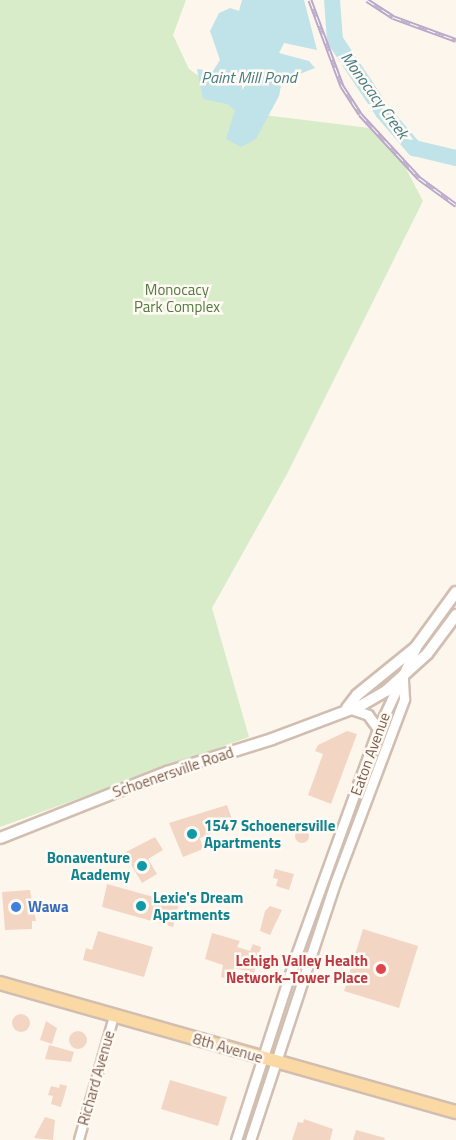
<!DOCTYPE html>
<meta charset="utf-8">
<style>
body{margin:0}
#map{position:relative;width:456px;height:1140px;overflow:hidden;background:#fdf6ec;font-family:"Titillium Web",sans-serif}
div>[style]{position:absolute}
[style*='--x']{left:calc(var(--x)*1px);top:calc(var(--y)*1px);width:calc(var(--w)*1px);rotate:calc(var(--a)*1deg)}
.green>*{inset:0;background:#d8ecc9}
.water>*{inset:0;background:#bfe3e8}
.river>*{height:16px;margin:-8px;padding:0 8px;transform-origin:8px;border-radius:8px;background:#bfe3e8}
.building>*{inset:0;background:#f3d5c3}
.round{border-radius:50%}
.roads{filter:drop-shadow(2px 0 #d1beb0) drop-shadow(-2px 0 #d1beb0) drop-shadow(0 2px #d1beb0) drop-shadow(0 -2px #d1beb0)}
.minor>*{height:8px;margin:-4px;padding:0 4px;transform-origin:4px;border-radius:4px;background:#fff}
.tertiary>*{height:9px;margin:-4.5px;padding:0 4.5px;transform-origin:4.5px;border-radius:4.5px;background:#fff}
.secondary>*{height:10px;margin:-5px;padding:0 5px;transform-origin:5px;border-radius:5px;background:#fff}
.primary>*{height:12px;margin:-6px;padding:0 6px;transform-origin:6px;border-radius:6px;background:#fbd9a5}
.rail>*{height:5px;margin-top:-2.5px;transform-origin:0;background:repeating-linear-gradient(90deg,#fffaf3 0 9px,#b9a8c9 0 18px);box-sizing:border-box;border-block:2px solid #b9a8c9}
.dots>*{width:16px;height:16px;translate:-50% -50%;box-sizing:border-box;border:3px solid #fffaf3;border-radius:50%}
span{translate:-50% -50%;white-space:nowrap;text-align:center;line-height:1.15;-webkit-text-stroke:5px #fffaf3;paint-order:stroke}
.park-label{font-size:15px;color:#537a41}
.street-label{font-size:15px;color:#7a5c4d}
.culture-label{font-size:15px;color:#0d838f;font-weight:700}
.left{translate:0 -50%;text-align:left}
.right{translate:-100% -50%;text-align:right}
.shop-label{font-size:15px;color:#366cbe;font-weight:700}
.health-label{font-size:15px;color:#be3a42;font-weight:700}
.water-label{font-size:16px;color:#437c86;font-style:italic}
</style>
<div id="map">
<div class="green">
<i style="clip-path:polygon(0 0,186px 0,173px 35px,189px 69px,249px 113px,369px 128px,402px 161px,423px 201px,287px 474px,212px 608px,249px 737px,0 827px)"></i>
</div>
<div class="water">
<i style="clip-path:polygon(242px 0,304px 0,317px 50px,284px 43px,279px 53px,309px 61px,315px 68px,282px 81px,279px 96px,256px 139px,241px 147px,226px 139px,235px 110px,227px 104px,203px 99px,197px 69px,213px 71px,220px 60px,210px 31px,219px 13px,230px 8px,239px 11px)"></i>
</div>
<div class="river">
<i style="--x:332;--y:0;--w:40;--a:85.7"></i>
<i style="--x:335;--y:40;--w:87;--a:56.3"></i>
<i style="--x:383;--y:112;--w:48;--a:49.3"></i>
<i style="--x:414;--y:148;--w:43;--a:13.4"></i>
</div>
<div class="building">
<i style="clip-path:polygon(347px 731px,357px 734px,331px 804px,308px 795px,323px 754px,315px 751px,318px 745px)"></i>
<i style="clip-path:polygon(227px 805px,234px 825px,200px 838px,203px 849px,183px 857px,169px 823px)"></i>
<i class="round" style="left:295px;top:829px;width:14px;height:14px"></i>
<i style="clip-path:polygon(155px 837px,163px 850px,148px 859px,157px 874px,142px 883px,124px 853px)"></i>
<i style="clip-path:polygon(275px 869px,294px 874px,289px 890px,276px 886px,278px 879px,273px 878px)"></i>
<i style="clip-path:polygon(107px 884px,179px 904px,173px 927px,102px 907px)"></i>
<i style="clip-path:polygon(30px 890px,36px 921px,32px 921px,32px 929px,5px 930px,2px 892px)"></i>
<i style="clip-path:polygon(270px 906px,282px 910px,270px 935px,260px 931px,265px 911px)"></i>
<i style="clip-path:polygon(363px 929px,418px 946px,399px 1008px,344px 991px)"></i>
<i style="clip-path:polygon(98px 931px,153px 947px,144px 977px,83px 960px,86px 948px,92px 950px)"></i>
<i style="clip-path:polygon(212px 933px,240px 941px,237px 947px,250px 951px,253px 944px,261px 947px,254px 973px,234px 968px,230px 980px,221px 977px,223px 965px,205px 959px)"></i>
<i class="round" style="left:12px;top:1014px;width:18px;height:18px"></i>
<i style="clip-path:polygon(46px 1021px,57px 1028px,52px 1044px,40px 1040px)"></i>
<i class="round" style="left:69px;top:1031px;width:18px;height:18px"></i>
<i style="clip-path:polygon(49px 1045px,74px 1052px,71px 1062px,45px 1059px)"></i>
<i style="clip-path:polygon(170px 1080px,227px 1097px,218px 1126px,161px 1109px)"></i>
<i style="clip-path:polygon(60px 1084px,67px 1086px,61px 1107px,51px 1104px,53px 1096px,48px 1095px,51px 1086px,59px 1088px)"></i>
<i style="clip-path:polygon(45px 1117px,55px 1120px,53px 1140px,34px 1138px)"></i>
<i style="clip-path:polygon(304px 1119px,333px 1129px,330px 1140px,292px 1140px,298px 1122px,303px 1123px)"></i>
<i style="clip-path:polygon(356px 1130px,385px 1138px,384px 1140px,353px 1140px)"></i>
</div>
<div class="roads">
<div class="minor">
<i style="--x:79;--y:1140;--w:129;--a:-74.2"></i>
</div>
<div class="tertiary">
<i style="--x:351;--y:709;--w:18;--a:19"></i>
<i style="--x:368;--y:715;--w:17;--a:54"></i>
<i style="--x:236;--y:1140;--w:188;--a:-72"></i>
<i style="--x:294;--y:961;--w:247;--a:-70.1"></i>
<i style="--x:378;--y:729;--w:90;--a:-65.1"></i>
<i style="--x:250;--y:1140;--w:271;--a:-71.7"></i>
<i style="--x:335;--y:883;--w:197;--a:-69.4"></i>
<i style="--x:404;--y:699;--w:22;--a:-93"></i>
</div>
<div class="secondary">
<i style="--x:347;--y:708;--w:16;--a:-52"></i>
<i style="--x:357;--y:695;--w:76;--a:-39.1"></i>
<i style="--x:416;--y:647;--w:68;--a:-54"></i>
<i style="--x:0;--y:838;--w:180;--a:-21.6"></i>
<i style="--x:167;--y:772;--w:110;--a:-17.4"></i>
<i style="--x:272;--y:739;--w:94;--a:-20.6"></i>
<i style="--x:360;--y:706;--w:30;--a:-30"></i>
<i style="--x:386;--y:691;--w:55;--a:-42.1"></i>
<i style="--x:427;--y:654;--w:49;--a:-53.4"></i>
</div>
<div class="primary">
<i style="--x:0;--y:983;--w:474;--a:15.8"></i>
</div>
</div>
<div class="rail">
<i style="--x:310;--y:0;--w:92;--a:69.6"></i>
<i style="--x:342;--y:86;--w:33;--a:57"></i>
<i style="--x:360;--y:114;--w:87;--a:47.3"></i>
<i style="--x:419;--y:178;--w:46;--a:36.1"></i>
<i style="--x:367;--y:0;--w:31;--a:33"></i>
<i style="--x:393;--y:17;--w:67;--a:20.1"></i>
</div>
<div class="dots">
<i style="left:192px;top:834px;background:#0f9aa8"></i>
<i style="left:142px;top:866px;background:#0f9aa8"></i>
<i style="left:141px;top:906px;background:#0f9aa8"></i>
<i style="left:16px;top:907px;background:#3f7fe0"></i>
<i style="left:381px;top:969px;background:#e0444e"></i>
</div>
<div class="park-label">
<span style="left:177px;top:298px">Monocacy<br>Park Complex</span>
</div>
<div class="street-label">
<span style="left:370px;top:754px;rotate:-70deg">Eaton Avenue</span>
<span style="left:173px;top:772px;rotate:-19deg">Schoenersville Road</span>
<span style="left:228px;top:1048px;rotate:16deg">8th Avenue</span>
<span style="left:96px;top:1078px;rotate:-74deg">Richard Avenue</span>
</div>
<div class="culture-label">
<span class="left" style="left:204px;top:834px">1547 Schoenersville<br>Apartments</span>
<span class="right" style="left:130px;top:866px">Bonaventure<br>Academy</span>
<span class="left" style="left:153px;top:906px">Lexie's Dream<br>Apartments</span>
</div>
<div class="shop-label">
<span class="left" style="left:28px;top:907px">Wawa</span>
</div>
<div class="health-label">
<span class="right" style="left:368px;top:969px">Lehigh Valley Health<br>Network–Tower Place</span>
</div>
<div class="water-label">
<span style="left:249px;top:77px">Paint Mill Pond</span>
<span style="left:375px;top:95px;rotate:54deg">Monocacy Creek</span>
</div>
</div>
